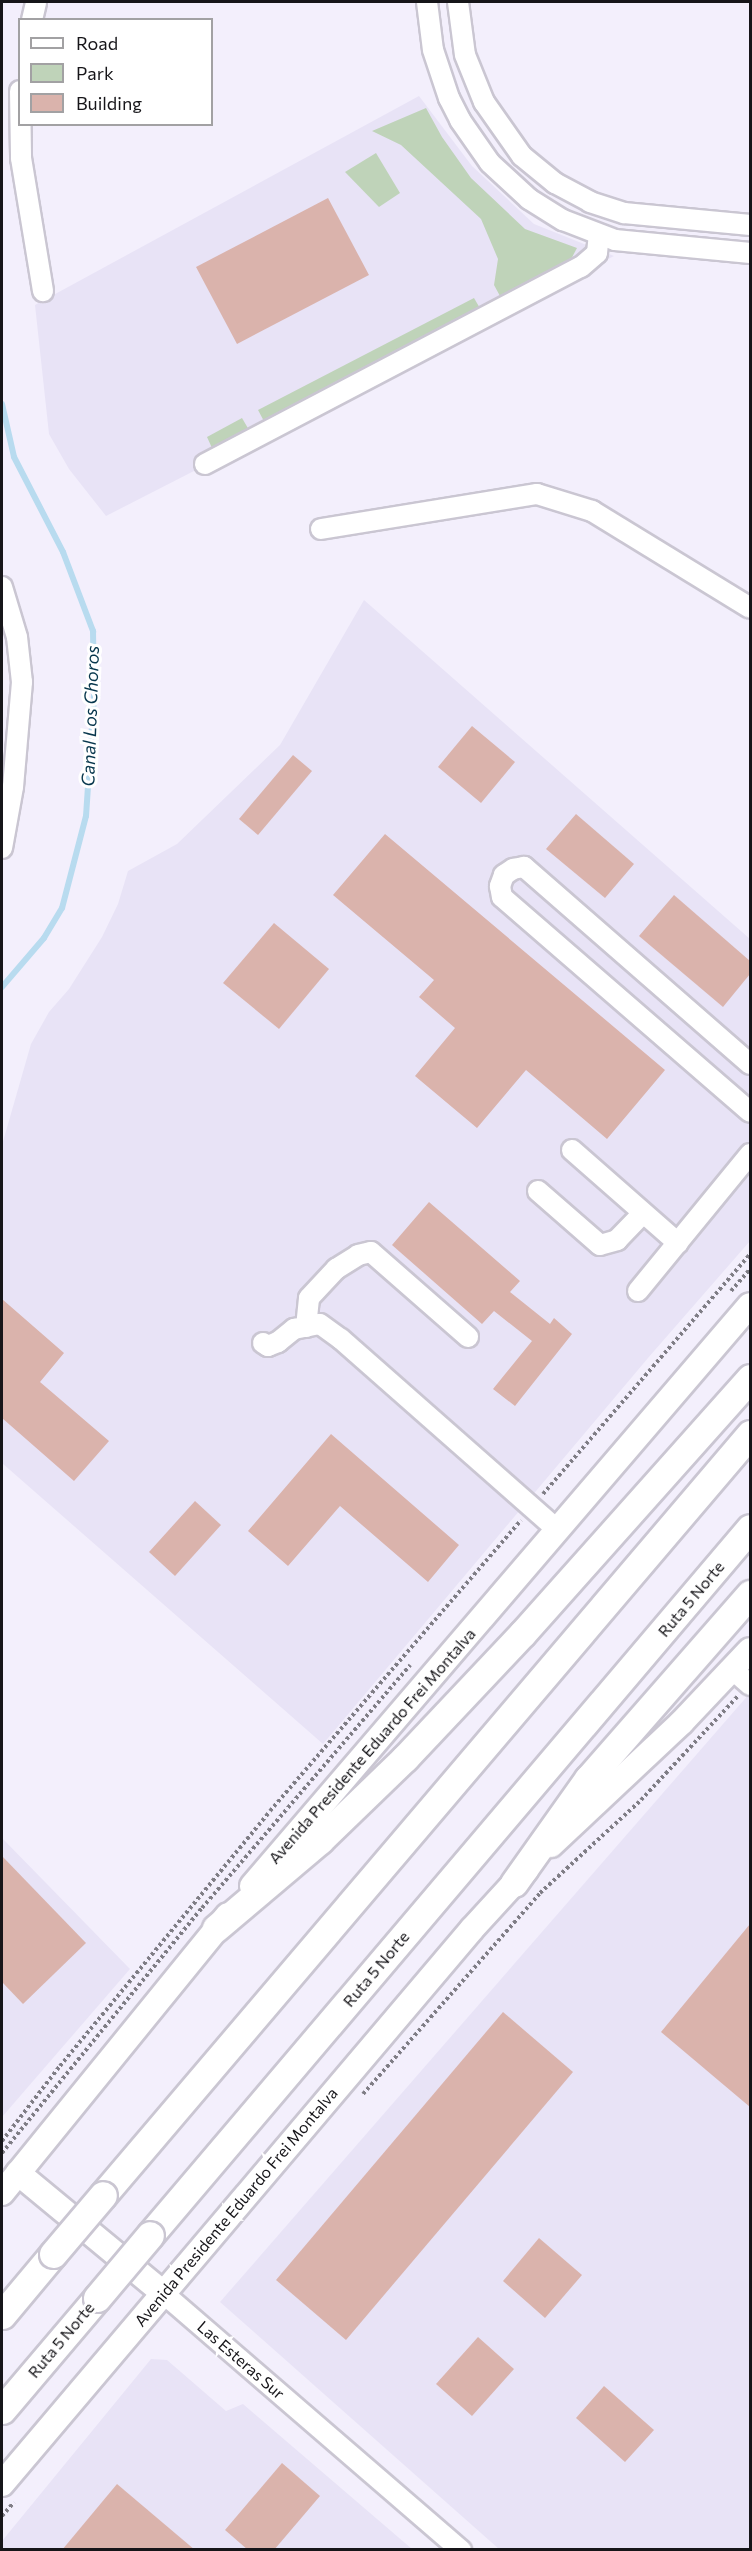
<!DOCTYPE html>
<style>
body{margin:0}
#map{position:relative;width:752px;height:2551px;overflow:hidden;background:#f3effc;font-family:Commissioner,sans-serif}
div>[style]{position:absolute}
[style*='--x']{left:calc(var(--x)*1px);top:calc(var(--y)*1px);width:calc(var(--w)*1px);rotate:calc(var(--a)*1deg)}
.built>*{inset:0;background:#e8e3f6}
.green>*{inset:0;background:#bfd3b9}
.stream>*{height:6px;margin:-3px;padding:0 3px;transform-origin:3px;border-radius:3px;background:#b8dbef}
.building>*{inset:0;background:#dab3ac}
.path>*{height:4px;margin-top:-2px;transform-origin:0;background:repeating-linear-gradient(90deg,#7f7d85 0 3px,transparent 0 6px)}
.roads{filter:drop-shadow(2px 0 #cac6d2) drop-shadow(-2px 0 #cac6d2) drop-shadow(0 2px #cac6d2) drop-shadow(0 -2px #cac6d2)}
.minor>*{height:20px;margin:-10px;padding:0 10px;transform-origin:10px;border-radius:10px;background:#fff}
.major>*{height:24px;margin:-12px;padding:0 12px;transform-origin:12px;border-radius:12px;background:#fff}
.highway>*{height:27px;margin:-13.5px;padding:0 13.5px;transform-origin:13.5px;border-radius:13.5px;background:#fff}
.bridges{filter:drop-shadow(2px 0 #cac6d2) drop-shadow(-2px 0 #cac6d2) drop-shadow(0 2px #cac6d2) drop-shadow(0 -2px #cac6d2)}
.highway-bridge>*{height:27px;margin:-13.5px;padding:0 13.5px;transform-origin:13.5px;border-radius:13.5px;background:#fff}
span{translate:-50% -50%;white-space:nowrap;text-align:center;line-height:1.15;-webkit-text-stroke:6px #fff;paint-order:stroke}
.street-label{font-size:16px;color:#161519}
.water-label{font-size:18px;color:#08374d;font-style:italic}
.frame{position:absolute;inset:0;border:3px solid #161519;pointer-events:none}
.legend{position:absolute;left:18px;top:18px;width:195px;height:108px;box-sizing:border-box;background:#fff;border:2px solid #a2a1a3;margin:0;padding:8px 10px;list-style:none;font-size:18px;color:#161519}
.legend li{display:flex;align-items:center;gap:12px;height:30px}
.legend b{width:30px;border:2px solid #a2a1a3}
</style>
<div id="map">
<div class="built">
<i style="clip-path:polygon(419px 96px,472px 166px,534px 224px,614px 256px,106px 516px,69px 469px,49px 434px,35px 305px)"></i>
<i style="clip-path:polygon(364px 600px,750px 939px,750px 1241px,648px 1358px,323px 1744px,2px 1463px,2px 1145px,31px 1044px,49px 1012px,69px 989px,102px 937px,118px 904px,128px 871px,177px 844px,280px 745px)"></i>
<i style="clip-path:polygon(750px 1693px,750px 2549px,499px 2549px,220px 2302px)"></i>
<i style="clip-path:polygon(2px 1838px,130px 1969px,2px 2117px)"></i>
<i style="clip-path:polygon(151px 2359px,167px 2360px,226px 2411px,243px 2404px,412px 2549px,2px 2550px,2px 2541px)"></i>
</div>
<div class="green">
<i style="clip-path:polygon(426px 108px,442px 137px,471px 178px,525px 229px,577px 248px,568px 265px,500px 296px,494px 285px,498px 259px,481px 219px,401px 145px,372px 131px)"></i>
<i style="clip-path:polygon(376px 153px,400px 193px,379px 207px,345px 172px)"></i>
<i style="clip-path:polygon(474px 298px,481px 310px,266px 425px,258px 410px)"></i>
<i style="clip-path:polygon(242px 418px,249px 430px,212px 448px,207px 437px)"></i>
</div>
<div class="stream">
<i style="--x:2;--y:404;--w:54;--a:77.2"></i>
<i style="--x:14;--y:457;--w:107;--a:62.7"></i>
<i style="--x:63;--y:552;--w:85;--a:69.2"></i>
<i style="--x:93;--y:631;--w:65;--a:89.1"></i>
<i style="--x:94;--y:696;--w:120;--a:93.8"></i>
<i style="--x:86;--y:816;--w:95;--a:104.6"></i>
<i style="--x:62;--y:908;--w:35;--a:121"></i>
<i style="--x:44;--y:938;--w:65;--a:130.6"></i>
</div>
<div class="building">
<i style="clip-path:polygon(328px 198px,369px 275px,237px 344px,196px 267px)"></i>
<i style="clip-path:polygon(472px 726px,515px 762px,481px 803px,438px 767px)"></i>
<i style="clip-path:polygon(293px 755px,312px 771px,258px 835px,239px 819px)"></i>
<i style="clip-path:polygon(576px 814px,634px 864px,605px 898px,546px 849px)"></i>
<i style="clip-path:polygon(385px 834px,665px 1070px,607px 1139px,526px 1070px,477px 1128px,415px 1076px,455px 1028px,419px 997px,434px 980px,333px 895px)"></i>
<i style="clip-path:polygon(674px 895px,750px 961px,750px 974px,723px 1007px,639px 936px)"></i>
<i style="clip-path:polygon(274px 923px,329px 969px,279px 1029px,223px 983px)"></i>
<i style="clip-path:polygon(429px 1202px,520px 1281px,510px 1292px,550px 1324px,554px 1318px,572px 1334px,515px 1406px,493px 1389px,532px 1341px,494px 1311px,482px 1324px,392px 1245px)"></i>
<i style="clip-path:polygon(2px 1299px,64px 1353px,40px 1382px,109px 1441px,74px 1481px,2px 1418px)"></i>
<i style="clip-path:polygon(331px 1434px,459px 1545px,428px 1582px,340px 1506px,288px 1566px,248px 1531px)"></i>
<i style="clip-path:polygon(195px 1501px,221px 1525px,175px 1576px,149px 1552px)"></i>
<i style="clip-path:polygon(2px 1856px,86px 1943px,23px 2004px,2px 1982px)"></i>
<i style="clip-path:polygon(750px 1924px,750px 2107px,661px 2032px)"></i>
<i style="clip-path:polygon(503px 2012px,573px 2072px,346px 2340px,276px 2280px)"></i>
<i style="clip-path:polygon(539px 2238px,582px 2275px,545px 2318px,503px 2281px)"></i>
<i style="clip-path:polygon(478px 2337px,514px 2369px,472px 2416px,436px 2384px)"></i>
<i style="clip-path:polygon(604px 2386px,654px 2430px,625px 2462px,576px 2418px)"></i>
<i style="clip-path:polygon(282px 2463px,320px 2496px,274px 2550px,248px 2550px,225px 2530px)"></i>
<i style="clip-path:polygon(117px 2484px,195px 2550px,62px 2550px)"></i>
</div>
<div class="path">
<i style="--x:731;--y:1291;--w:29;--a:-49"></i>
<i style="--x:543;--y:1494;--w:317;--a:-49.2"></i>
<i style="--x:363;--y:2094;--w:268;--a:-48.6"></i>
<i style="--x:540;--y:1893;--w:137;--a:-42.6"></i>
<i style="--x:641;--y:1800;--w:142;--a:-47"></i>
<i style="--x:2;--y:2141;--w:95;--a:-52.3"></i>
<i style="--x:60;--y:2066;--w:330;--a:-50.5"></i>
<i style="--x:270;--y:1811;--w:384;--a:-49.2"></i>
<i style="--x:2;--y:2153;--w:316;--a:-50.8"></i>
<i style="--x:202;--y:1908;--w:320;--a:-49.4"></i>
<i style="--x:2;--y:2516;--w:18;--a:-49"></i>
</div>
<div class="roads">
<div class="minor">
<i style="--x:427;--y:2;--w:48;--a:82.9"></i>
<i style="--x:433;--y:50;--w:51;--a:71.6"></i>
<i style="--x:449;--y:98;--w:25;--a:63"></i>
<i style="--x:460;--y:120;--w:52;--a:55.1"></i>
<i style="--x:490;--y:163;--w:53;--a:42.7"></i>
<i style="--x:529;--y:199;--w:40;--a:32"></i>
<i style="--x:563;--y:220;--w:56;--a:21"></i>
<i style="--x:615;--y:240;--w:136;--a:5.5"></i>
<i style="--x:458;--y:2;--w:53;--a:82.5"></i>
<i style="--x:465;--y:55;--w:51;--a:68"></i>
<i style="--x:484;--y:102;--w:66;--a:54.9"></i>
<i style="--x:522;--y:156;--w:43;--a:39.3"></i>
<i style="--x:555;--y:183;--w:40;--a:28"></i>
<i style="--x:590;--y:202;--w:36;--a:18"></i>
<i style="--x:624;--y:213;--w:127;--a:5.4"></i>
<i style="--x:32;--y:20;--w:18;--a:-77"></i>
<i style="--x:20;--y:91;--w:67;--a:89.1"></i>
<i style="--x:21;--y:158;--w:135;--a:80.6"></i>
<i style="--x:205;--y:464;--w:424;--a:-27.7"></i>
<i style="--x:581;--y:267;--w:21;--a:-41"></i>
<i style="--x:597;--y:253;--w:18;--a:-84"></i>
<i style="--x:321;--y:529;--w:219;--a:-9.2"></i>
<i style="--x:537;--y:494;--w:58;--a:17.2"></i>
<i style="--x:592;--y:511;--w:185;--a:31.5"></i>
<i style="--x:2;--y:587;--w:52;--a:73.3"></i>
<i style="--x:17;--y:637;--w:45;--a:83.7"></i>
<i style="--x:22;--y:682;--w:105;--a:94.9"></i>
<i style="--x:13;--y:787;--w:62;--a:100.2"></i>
<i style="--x:750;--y:1064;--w:300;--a:-138.9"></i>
<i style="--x:524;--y:867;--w:11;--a:170"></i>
<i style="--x:513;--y:869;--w:11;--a:146"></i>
<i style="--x:504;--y:875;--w:12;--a:110"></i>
<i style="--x:500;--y:886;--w:11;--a:80"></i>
<i style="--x:502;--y:897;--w:328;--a:40.9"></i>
<i style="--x:572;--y:1150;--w:141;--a:41.3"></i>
<i style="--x:538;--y:1191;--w:82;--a:41.1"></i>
<i style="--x:600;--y:1245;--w:18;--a:-16"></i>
<i style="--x:617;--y:1240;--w:36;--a:-46"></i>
<i style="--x:638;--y:1291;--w:177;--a:-50.7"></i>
<i style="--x:306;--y:1327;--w:29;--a:-84"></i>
<i style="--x:309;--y:1298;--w:40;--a:-47"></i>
<i style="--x:336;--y:1269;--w:26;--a:-32"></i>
<i style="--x:358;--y:1255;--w:13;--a:-13"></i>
<i style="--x:371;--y:1252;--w:129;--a:41.2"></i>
<i style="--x:263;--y:1343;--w:6;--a:31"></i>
<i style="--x:268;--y:1346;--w:11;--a:-22"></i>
<i style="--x:278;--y:1342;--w:21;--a:-39"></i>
<i style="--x:294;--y:1329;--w:26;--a:-11"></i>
<i style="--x:320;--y:1324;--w:26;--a:36"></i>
<i style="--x:341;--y:1339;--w:289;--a:41.4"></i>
<i style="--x:733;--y:1670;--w:23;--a:41"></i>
<i style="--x:163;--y:2293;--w:394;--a:40.8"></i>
</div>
<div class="major">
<i style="--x:551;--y:1845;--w:178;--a:-43.2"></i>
<i style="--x:681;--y:1723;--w:100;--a:-46.6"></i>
<i style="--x:252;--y:1886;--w:765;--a:-49.4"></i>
<i style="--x:18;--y:2173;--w:188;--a:39.6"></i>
<i style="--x:2;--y:2193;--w:358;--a:-50.9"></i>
<i style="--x:2;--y:2484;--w:727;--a:-49.74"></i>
<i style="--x:472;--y:1929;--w:80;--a:-47.5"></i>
</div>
<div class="highway">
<i style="--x:514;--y:1883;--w:128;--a:-54.6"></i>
<i style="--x:588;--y:1779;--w:246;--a:-48.8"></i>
<i style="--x:216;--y:1928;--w:136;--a:-40.2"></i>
<i style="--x:320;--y:1840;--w:118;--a:-44"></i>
<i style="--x:405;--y:1758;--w:170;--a:-46.7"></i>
<i style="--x:522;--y:1634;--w:343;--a:-48.3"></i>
<i style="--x:103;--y:2195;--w:999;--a:-49.63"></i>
<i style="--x:150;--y:2235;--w:927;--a:-49.68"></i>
<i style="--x:2;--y:2315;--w:80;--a:-50.1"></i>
<i style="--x:2;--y:2410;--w:147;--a:-49.7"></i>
</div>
</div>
<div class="bridges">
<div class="highway-bridge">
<i style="--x:53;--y:2254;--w:77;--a:-49.7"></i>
<i style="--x:97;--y:2298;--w:82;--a:-49.9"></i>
</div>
</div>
<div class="street-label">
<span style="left:691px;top:1599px;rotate:-50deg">Ruta 5 Norte</span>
<span style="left:372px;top:1746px;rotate:-49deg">Avenida Presidente Eduardo Frei Montalva</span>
<span style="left:376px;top:1969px;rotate:-50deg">Ruta 5 Norte</span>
<span style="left:236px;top:2207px;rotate:-50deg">Avenida Presidente Eduardo Frei Montalva</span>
<span style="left:61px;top:2340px;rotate:-50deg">Ruta 5 Norte</span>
<span style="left:241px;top:2360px;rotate:41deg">Las Esteras Sur</span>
</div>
<div class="water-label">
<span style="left:90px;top:716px;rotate:-88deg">Canal Los Choros</span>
</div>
<div class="frame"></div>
<ul class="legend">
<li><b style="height:8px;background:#fff"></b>Road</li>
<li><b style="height:16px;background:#bfd3b9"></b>Park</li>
<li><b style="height:16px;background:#dab3ac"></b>Building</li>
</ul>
</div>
